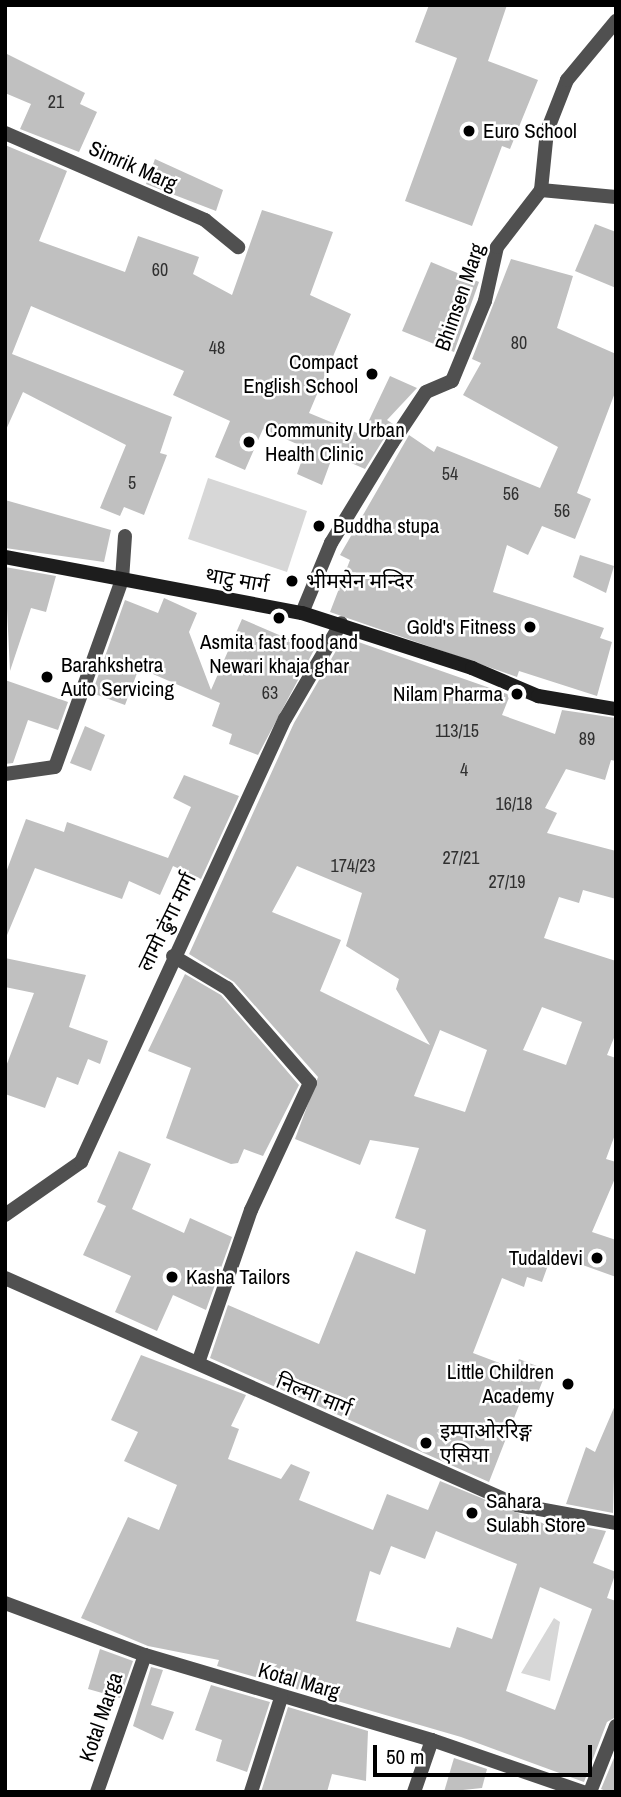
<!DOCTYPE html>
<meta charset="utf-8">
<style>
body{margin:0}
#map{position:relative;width:621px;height:1797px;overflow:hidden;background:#fff;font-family:"Archivo Narrow","Noto Sans Devanagari",sans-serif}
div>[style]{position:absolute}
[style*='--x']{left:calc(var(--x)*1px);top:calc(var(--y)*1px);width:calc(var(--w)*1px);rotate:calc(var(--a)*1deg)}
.green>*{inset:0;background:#d7d7d7}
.building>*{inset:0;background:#c0c0c0}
.minor>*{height:14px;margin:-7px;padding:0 7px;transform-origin:7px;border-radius:7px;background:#505050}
.secondary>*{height:14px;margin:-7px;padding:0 7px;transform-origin:7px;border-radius:7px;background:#1d1d1d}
.dots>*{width:19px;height:19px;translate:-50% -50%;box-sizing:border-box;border:4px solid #fff;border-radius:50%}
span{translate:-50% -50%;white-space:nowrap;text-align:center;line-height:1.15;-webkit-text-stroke:5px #fff;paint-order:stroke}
.number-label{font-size:18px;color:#303030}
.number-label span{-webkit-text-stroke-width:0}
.poi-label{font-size:21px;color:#000}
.left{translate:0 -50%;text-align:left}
.right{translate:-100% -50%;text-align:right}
.street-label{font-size:21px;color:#000}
.frame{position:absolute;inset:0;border:7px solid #000;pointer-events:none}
.scale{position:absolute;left:373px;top:1745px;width:219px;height:32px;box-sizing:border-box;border:4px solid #000;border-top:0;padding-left:9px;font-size:21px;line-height:24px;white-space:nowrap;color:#000;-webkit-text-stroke:5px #fff;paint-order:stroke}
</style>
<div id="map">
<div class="green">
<i style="clip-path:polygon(208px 478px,307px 511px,287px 572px,188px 539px)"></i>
<i style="clip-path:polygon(554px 1618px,560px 1622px,550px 1681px,521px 1673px)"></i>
</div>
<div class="building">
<i style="clip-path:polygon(429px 5px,507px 5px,488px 61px,538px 80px,510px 149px,502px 146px,472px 226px,405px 201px,457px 58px,415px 42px)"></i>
<i style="clip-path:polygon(5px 53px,85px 93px,80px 104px,97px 112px,79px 152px,20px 129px,31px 104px,5px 93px)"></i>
<i style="clip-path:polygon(5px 145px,67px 171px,39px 241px,125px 272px,138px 236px,199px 257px,193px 274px,232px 295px,262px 210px,333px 232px,310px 295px,351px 314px,309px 413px,362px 435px,390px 376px,417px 388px,387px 420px,393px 424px,365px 469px,333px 455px,322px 485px,297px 474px,306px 448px,263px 429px,245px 470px,215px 457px,230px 421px,173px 395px,184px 371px,31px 306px,12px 354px,172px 417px,160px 453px,167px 455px,144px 515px,124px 507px,120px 516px,100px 508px,126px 445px,23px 392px,5px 432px)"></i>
<i style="clip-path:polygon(155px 159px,223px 190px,216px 211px,146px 184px)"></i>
<i style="clip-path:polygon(595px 224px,616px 232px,616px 288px,575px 271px)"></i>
<i style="clip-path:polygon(511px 259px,573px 276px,557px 328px,616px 354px,616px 390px,577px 493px,591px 499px,575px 539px,542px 526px,528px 555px,507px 545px,493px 592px,604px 628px,600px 638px,612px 642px,597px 696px,519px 671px,517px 677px,330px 612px,350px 560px,340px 555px,409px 435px,434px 452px,437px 446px,540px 488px,558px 447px,463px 395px,481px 363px,472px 359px)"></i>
<i style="clip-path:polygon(431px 262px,479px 282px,454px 352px,402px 331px)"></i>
<i style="clip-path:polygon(5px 500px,111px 530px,104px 562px,5px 548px)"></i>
<i style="clip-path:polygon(580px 555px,614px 566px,606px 593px,573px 577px)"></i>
<i style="clip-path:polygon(5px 567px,56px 576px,46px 612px,31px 608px,10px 671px)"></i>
<i style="clip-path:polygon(164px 598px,197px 613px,189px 632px,211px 690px,242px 619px,314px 650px,258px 755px,229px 744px,232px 734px,212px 726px,220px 703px,139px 668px,125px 705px,92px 693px,125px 600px,158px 613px)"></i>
<i style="clip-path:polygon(evenodd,344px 637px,510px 695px,502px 715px,555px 734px,562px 710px,616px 718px,616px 761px,611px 760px,605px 780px,566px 769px,545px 808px,557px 813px,547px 833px,616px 851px,616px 899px,583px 890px,579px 903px,559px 897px,544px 938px,616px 961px,616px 1033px,607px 1055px,616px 1058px,616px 1132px,606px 1159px,616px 1162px,616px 1176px,592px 1232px,616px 1240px,616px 1277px,552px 1254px,542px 1282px,527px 1277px,524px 1287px,502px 1278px,473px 1353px,515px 1369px,519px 1359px,547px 1370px,537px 1395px,525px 1390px,489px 1482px,210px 1358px,228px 1305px,319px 1344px,356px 1251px,415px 1274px,426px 1230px,395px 1218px,419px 1148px,370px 1140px,360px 1165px,295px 1139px,318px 1077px,234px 982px,189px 954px,294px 723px,344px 637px,297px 866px,362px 893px,346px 946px,399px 979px,396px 989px,430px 1045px,320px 991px,341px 940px,272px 912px,297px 866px,344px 637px,542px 1007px,582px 1022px,566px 1065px,523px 1050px,542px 1007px,344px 637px,440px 1030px,487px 1050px,465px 1112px,414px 1096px,440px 1030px)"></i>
<i style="clip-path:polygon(5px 680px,68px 702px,58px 730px,28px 720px,13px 763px,5px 764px)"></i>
<i style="clip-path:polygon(85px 726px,105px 735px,91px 771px,70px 763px)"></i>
<i style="clip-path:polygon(184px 775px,239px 796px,201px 879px,173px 866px,160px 895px,129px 881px,122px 899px,35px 868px,5px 940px,5px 875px,26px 819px,64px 832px,67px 822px,168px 858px,191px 807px,173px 798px)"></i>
<i style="clip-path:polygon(5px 958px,86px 975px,69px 1027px,108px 1041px,100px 1064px,88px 1059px,78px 1085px,57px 1077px,45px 1108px,5px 1094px,5px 1069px,34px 993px,5px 987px)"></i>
<i style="clip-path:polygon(185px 974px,221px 995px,299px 1085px,263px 1156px,244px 1149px,238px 1163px,231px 1164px,166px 1138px,191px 1068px,148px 1051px)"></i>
<i style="clip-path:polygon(119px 1151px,151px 1164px,132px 1209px,184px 1233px,190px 1218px,232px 1237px,206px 1310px,173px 1295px,157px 1331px,115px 1312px,131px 1276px,83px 1255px,106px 1206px,97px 1202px)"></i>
<i style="clip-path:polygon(evenodd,141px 1355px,246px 1395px,231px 1426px,239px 1429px,228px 1459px,281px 1479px,291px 1464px,310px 1472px,299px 1500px,373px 1530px,387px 1494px,428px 1510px,440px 1481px,557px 1529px,559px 1522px,606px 1531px,593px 1563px,616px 1572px,607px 1598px,616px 1601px,616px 1717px,607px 1722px,584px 1782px,461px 1737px,217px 1666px,219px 1660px,148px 1646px,81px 1618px,128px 1517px,159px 1530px,177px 1485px,124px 1461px,138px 1432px,111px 1420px,141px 1355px,436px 1531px,517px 1564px,492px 1639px,457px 1627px,450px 1648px,356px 1621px,370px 1571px,380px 1575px,391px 1546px,425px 1559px,436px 1531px,141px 1355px,540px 1587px,592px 1609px,555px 1710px,506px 1691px,540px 1587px)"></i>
<i style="clip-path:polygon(616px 1403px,613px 1513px,566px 1504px,586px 1447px,595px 1452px)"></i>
<i style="clip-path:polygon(100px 1649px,133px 1661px,120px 1698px,88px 1689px)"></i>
<i style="clip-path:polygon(151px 1667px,163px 1670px,151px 1705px,174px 1712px,163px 1740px,133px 1726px)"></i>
<i style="clip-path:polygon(211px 1685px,270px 1702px,247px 1772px,216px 1761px,222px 1740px,195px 1730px)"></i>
<i style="clip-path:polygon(288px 1707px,368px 1731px,366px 1781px,332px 1774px,327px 1792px,261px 1792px)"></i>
<i style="clip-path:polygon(616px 1753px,616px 1792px,608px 1792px,601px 1789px)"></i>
<i style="clip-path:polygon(454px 1758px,487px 1769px,482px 1788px,444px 1792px)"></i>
</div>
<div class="minor">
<i style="--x:5;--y:133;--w:218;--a:23.5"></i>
<i style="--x:205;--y:220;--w:43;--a:39.3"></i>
<i style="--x:541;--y:190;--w:75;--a:5.3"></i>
<i style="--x:302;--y:613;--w:76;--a:-67.5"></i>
<i style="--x:331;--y:543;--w:117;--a:-58.6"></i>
<i style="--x:392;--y:443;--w:61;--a:-56.3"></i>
<i style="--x:426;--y:392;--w:28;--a:-23"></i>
<i style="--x:452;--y:381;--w:87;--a:-67.6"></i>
<i style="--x:485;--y:301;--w:55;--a:-77.5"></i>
<i style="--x:497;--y:247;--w:72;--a:-52.3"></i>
<i style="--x:541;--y:190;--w:59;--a:-84.2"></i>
<i style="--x:547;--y:131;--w:55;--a:-68.6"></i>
<i style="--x:567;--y:80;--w:77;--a:-50.3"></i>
<i style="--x:5;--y:774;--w:50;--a:-8"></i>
<i style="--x:55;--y:767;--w:199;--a:-70.3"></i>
<i style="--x:122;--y:580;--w:44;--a:-86.1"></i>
<i style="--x:173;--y:956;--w:63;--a:30.7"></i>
<i style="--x:227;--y:988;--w:126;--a:48.9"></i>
<i style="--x:310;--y:1083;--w:140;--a:114.9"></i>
<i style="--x:251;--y:1210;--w:162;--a:109.1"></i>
<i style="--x:5;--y:1215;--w:93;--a:-34.9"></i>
<i style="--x:81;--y:1162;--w:488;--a:-65.3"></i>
<i style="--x:285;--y:719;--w:111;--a:-59.7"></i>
<i style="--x:5;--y:1278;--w:560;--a:23.91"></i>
<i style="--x:517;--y:1505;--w:101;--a:10.3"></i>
<i style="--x:5;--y:1603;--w:149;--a:20.4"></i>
<i style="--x:145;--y:1655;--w:299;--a:16.5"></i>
<i style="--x:432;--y:1740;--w:160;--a:19"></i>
<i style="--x:97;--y:1792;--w:145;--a:-70.7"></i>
<i style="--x:251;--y:1792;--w:99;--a:-72.3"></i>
<i style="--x:414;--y:1792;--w:55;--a:-70.9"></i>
<i style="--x:590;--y:1792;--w:71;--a:-68.5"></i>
</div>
<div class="secondary">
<i style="--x:5;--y:557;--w:302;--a:10.7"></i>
<i style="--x:302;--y:613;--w:179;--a:17.9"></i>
<i style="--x:472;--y:668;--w:72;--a:23"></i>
<i style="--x:538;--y:696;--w:79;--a:9.5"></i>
</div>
<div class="dots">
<i style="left:469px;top:131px;background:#000"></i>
<i style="left:372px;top:374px;background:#000"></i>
<i style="left:249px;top:442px;background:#000"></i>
<i style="left:319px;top:526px;background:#000"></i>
<i style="left:292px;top:581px;background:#000"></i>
<i style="left:279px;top:618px;background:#000"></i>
<i style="left:530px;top:627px;background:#000"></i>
<i style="left:47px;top:677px;background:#000"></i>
<i style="left:517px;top:694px;background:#000"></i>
<i style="left:597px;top:1258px;background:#000"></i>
<i style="left:172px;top:1277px;background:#000"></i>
<i style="left:568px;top:1384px;background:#000"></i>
<i style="left:426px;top:1443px;background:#000"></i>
<i style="left:472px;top:1513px;background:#000"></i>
</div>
<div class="number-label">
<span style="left:56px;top:102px">21</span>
<span style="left:160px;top:270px">60</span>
<span style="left:519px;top:343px">80</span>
<span style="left:217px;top:348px">48</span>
<span style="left:450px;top:474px">54</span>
<span style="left:132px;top:483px">5</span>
<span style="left:511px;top:494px">56</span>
<span style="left:562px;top:511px">56</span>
<span style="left:270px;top:693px">63</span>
<span style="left:457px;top:731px">113/15</span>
<span style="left:587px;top:739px">89</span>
<span style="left:464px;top:770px">4</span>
<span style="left:514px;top:804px">16/18</span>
<span style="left:461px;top:858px">27/21</span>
<span style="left:353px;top:866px">174/23</span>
<span style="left:507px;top:882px">27/19</span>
</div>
<div class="poi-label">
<span class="left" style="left:483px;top:131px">Euro School</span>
<span class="right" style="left:358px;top:374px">Compact<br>English School</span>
<span class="left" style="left:265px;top:442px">Community Urban<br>Health Clinic</span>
<span class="left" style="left:333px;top:526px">Buddha stupa</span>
<span class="left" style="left:306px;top:581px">भीमसेन मन्दिर</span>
<span class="right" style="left:516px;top:627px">Gold's Fitness</span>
<span style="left:279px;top:654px">Asmita fast food and<br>Newari khaja ghar</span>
<span class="left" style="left:61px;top:677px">Barahkshetra<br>Auto Servicing</span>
<span class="right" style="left:503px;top:694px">Nilam Pharma</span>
<span class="right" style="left:583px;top:1258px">Tudaldevi</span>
<span class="left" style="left:186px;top:1277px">Kasha Tailors</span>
<span class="right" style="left:554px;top:1384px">Little Children<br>Academy</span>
<span class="left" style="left:440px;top:1443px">इम्पाओररिङ्ग<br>एसिया</span>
<span class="left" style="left:486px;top:1513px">Sahara<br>Sulabh Store</span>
</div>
<div class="street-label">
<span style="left:133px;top:166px;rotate:24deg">Simrik Marg</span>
<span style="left:460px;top:297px;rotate:-71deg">Bhimsen Marg</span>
<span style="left:237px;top:580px;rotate:10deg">थाटु मार्ग</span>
<span style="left:167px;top:922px;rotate:-64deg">लामो ढुंगा मार्ग</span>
<span style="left:314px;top:1395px;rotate:22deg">निल्मा मार्ग</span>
<span style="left:299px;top:1681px;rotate:16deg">Kotal Marg</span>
<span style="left:101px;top:1717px;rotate:-71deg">Kotal Marga</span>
</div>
<div class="frame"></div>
<div class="scale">50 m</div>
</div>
